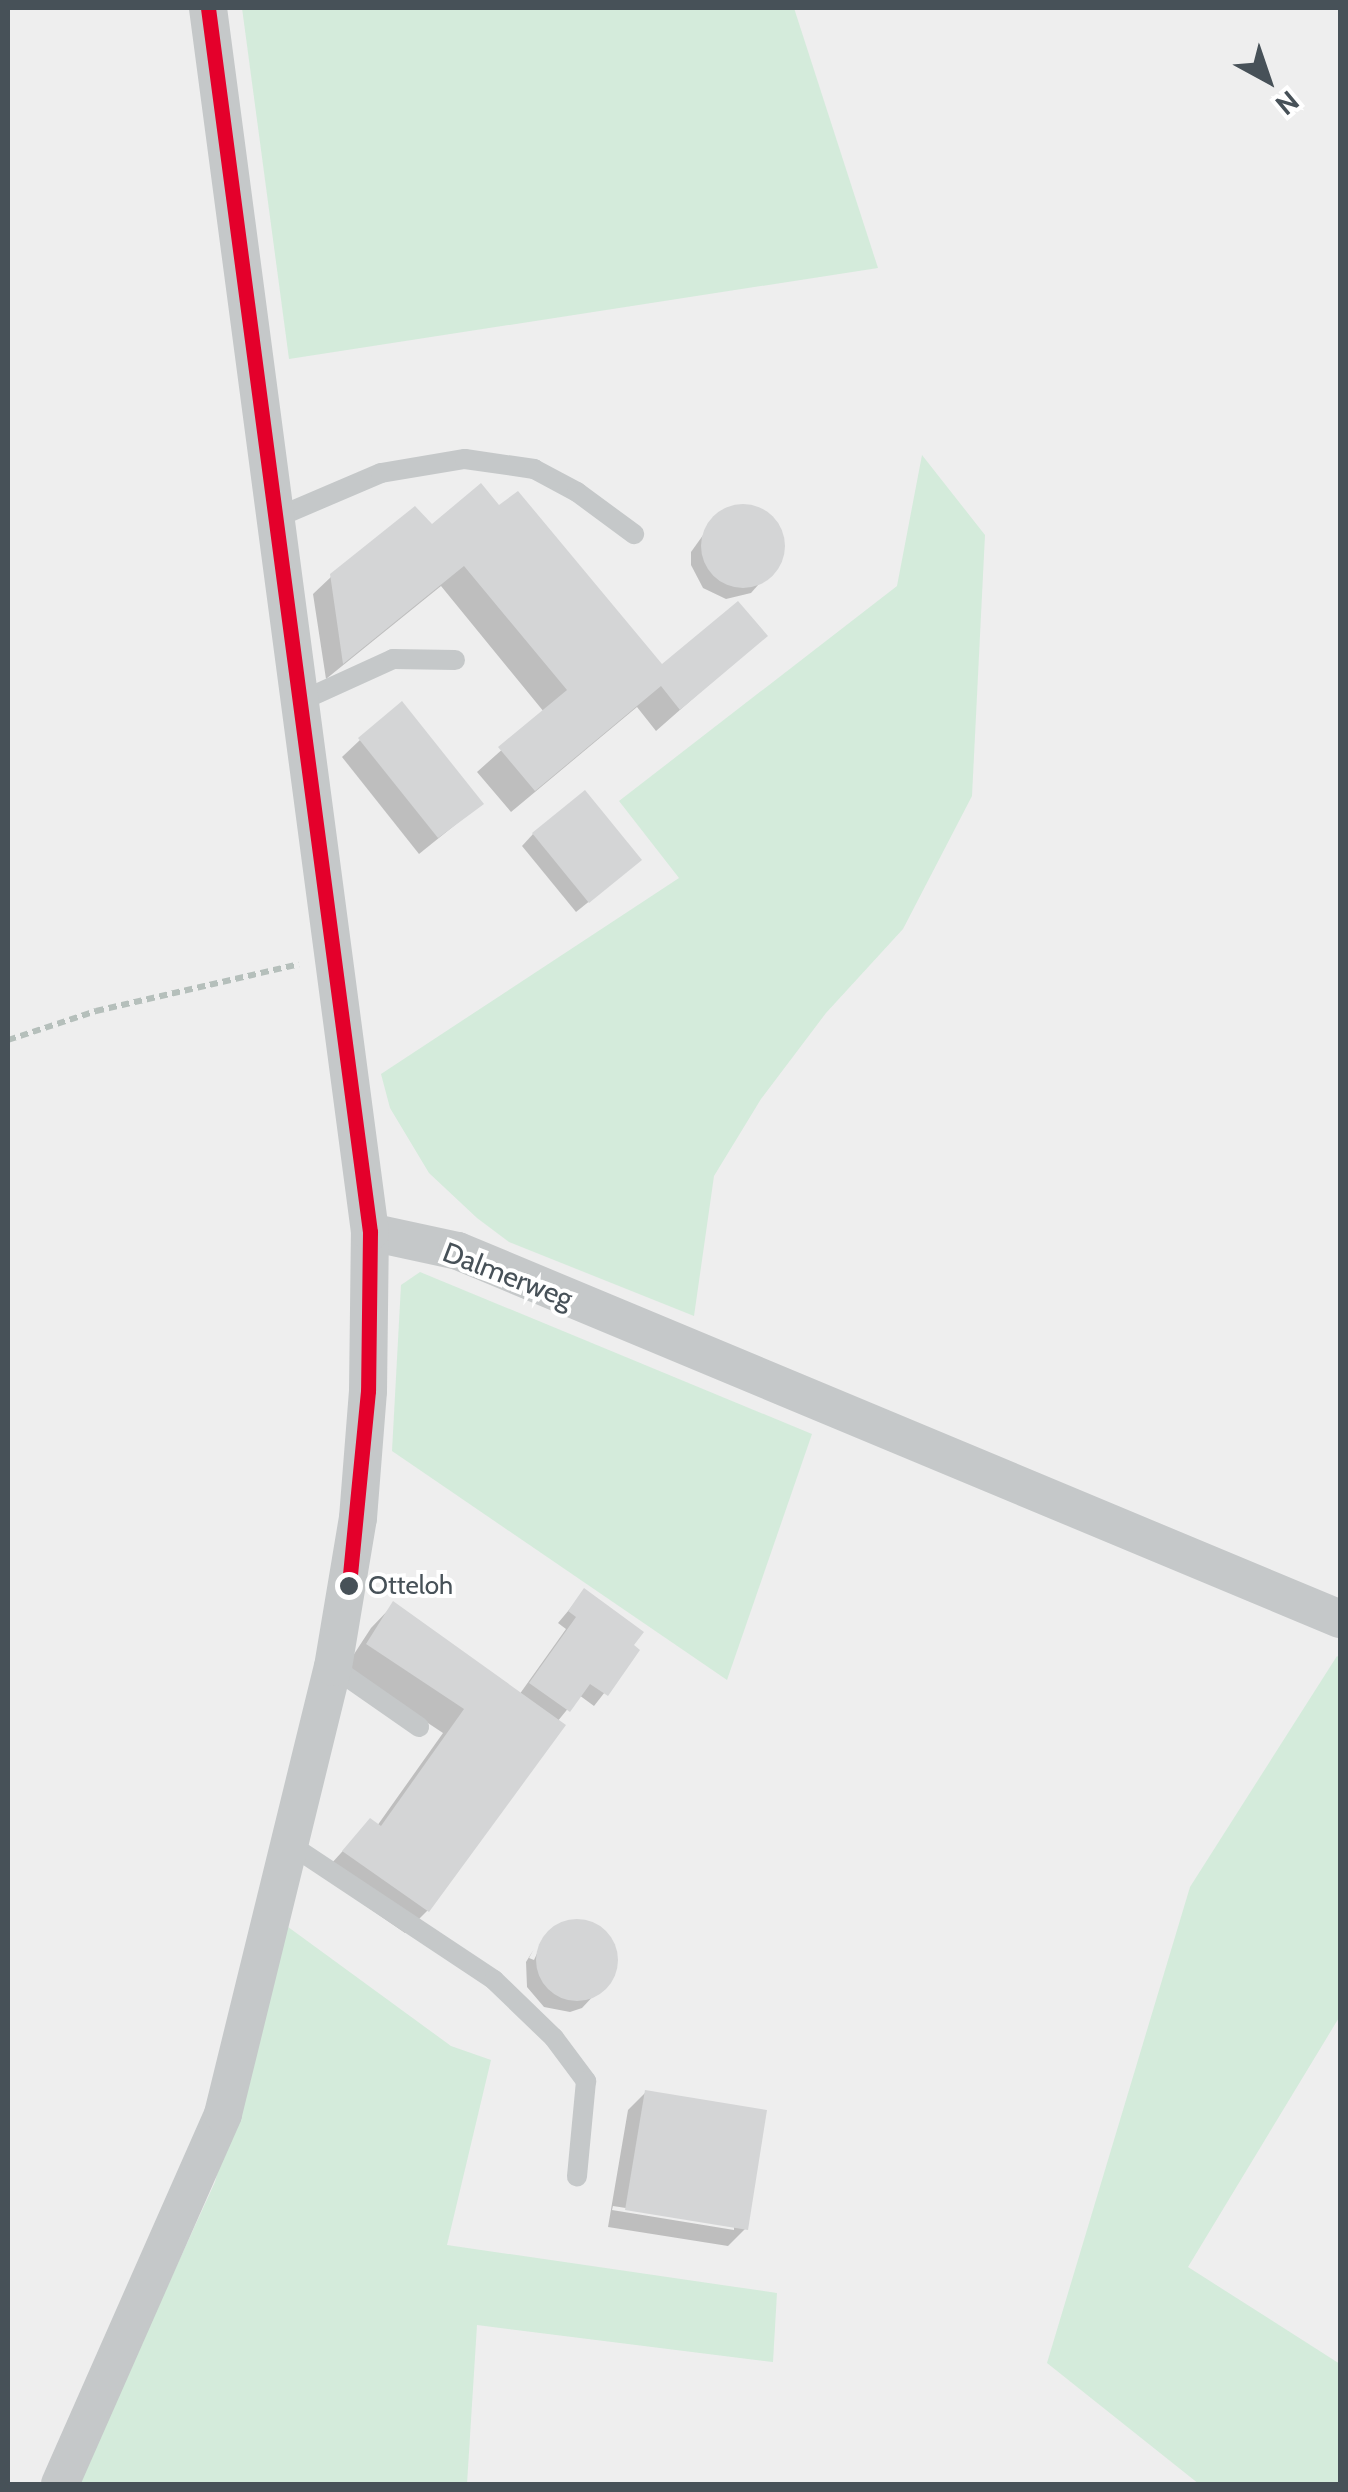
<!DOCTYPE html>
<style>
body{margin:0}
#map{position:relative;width:1348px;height:2492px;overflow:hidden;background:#eee;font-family:Cabin,sans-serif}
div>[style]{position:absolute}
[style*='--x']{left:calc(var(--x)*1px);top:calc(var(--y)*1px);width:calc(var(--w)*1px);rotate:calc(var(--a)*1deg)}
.green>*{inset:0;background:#d4ebdb}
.shadow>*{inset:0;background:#0003}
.building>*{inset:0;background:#d4d5d6}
.round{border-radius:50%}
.path>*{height:6px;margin-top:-3px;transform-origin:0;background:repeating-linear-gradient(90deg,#b5bfbb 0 8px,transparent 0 13px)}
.service>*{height:20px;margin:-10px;padding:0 10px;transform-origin:10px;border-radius:10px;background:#c5c8c9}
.minor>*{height:38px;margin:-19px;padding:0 19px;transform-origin:19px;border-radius:19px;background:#c5c8c9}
.bus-1>*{height:15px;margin:-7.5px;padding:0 7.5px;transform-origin:7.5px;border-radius:7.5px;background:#e4002b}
.dots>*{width:28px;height:28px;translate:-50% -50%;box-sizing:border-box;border:5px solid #fff;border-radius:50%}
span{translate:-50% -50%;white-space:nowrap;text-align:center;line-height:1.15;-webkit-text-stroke:8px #fff;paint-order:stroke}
.bus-label{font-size:26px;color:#475158}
.left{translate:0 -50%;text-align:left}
.street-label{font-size:28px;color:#475158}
.frame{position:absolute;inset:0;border:10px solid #475158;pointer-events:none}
.north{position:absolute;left:1218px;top:30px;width:100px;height:100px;-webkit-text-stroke:8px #fff;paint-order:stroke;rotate:140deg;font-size:28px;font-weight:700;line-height:40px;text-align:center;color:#475158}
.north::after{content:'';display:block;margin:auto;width:35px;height:45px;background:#475158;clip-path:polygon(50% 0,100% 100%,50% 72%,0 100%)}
</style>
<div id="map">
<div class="green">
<i style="clip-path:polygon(242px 8px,794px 8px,878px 268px,289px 359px)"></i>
<i style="clip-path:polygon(922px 455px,985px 535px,972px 796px,903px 929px,826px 1013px,761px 1099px,714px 1176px,694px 1316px,509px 1242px,477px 1218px,429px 1173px,390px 1108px,381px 1074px,679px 878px,619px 801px,897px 586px)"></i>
<i style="clip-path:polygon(420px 1272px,812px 1434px,727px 1680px,392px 1451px,401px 1285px)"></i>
<i style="clip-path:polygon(1337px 1656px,1340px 1658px,1340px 2016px,1188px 2267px,1340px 2364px,1340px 2484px,1199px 2484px,1047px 2363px,1190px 1887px)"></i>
<i style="clip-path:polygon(284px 1924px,451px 2046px,491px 2060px,447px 2245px,777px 2293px,773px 2362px,477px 2325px,467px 2484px,77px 2484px,215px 2182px)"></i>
</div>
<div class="shadow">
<i style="clip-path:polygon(741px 507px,753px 508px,775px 522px,783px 547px,781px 559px,751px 593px,726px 599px,703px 588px,691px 565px,691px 552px,716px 517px)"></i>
<i style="clip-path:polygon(430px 529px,662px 668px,764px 636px,656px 731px,637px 707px,511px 812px,477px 772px,544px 712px,441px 586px,326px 679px,313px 594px,332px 576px)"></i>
<i style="clip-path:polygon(360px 740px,481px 804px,419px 854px,342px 757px)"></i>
<i style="clip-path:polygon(533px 834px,627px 871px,576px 912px,522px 846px)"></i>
<i style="clip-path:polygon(584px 1592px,637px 1651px,594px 1706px,579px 1695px,557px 1722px,428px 1910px,405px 1933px,321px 1875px,370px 1821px,377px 1826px,443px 1733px,345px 1668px,371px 1628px,393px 1605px,519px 1695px,566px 1629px,558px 1623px)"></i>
<i style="clip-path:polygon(577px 1921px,600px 1929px,615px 1949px,613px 1975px,582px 2008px,570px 2012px,544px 2007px,527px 1987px,526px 1962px,534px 1949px,529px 1958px,534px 1960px,544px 1938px,565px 1923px)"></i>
<i style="clip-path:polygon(evenodd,646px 2092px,745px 2229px,728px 2246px,608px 2227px,628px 2110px,646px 2092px,613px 2206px,734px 2225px,734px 2230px,612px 2210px,613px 2206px)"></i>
</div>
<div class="building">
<i style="clip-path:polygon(481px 483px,499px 505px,518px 491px,662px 664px,738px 601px,768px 636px,680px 710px,661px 686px,535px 791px,498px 747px,567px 690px,464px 566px,343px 664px,330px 574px,415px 506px,432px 524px)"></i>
<i class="round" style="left:701px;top:504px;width:84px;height:84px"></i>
<i style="clip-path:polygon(402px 701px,484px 804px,438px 838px,358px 738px)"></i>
<i style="clip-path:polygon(585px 790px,642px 860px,589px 903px,532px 833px)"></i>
<i style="clip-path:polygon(584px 1588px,644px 1632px,634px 1645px,640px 1650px,608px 1696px,590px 1684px,570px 1712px,529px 1683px,576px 1617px,568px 1611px)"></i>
<i style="clip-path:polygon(393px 1601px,566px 1725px,429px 1912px,342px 1851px,370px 1818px,381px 1826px,464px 1709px,366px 1644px)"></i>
<i class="round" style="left:536px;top:1919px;width:82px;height:82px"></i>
<i style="clip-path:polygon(645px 2090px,767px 2110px,748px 2230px,625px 2210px)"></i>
</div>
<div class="path">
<i style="--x:8;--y:1040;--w:93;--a:-18.2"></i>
<i style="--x:96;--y:1011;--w:208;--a:-13"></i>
</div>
<div class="service">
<i style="--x:278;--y:517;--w:112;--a:-23.1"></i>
<i style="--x:381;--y:473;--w:85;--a:-9.5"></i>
<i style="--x:465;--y:459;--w:70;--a:8.2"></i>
<i style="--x:534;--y:469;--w:49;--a:28.1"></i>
<i style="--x:577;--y:492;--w:71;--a:36.4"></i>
<i style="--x:301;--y:701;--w:101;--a:-24.5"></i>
<i style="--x:393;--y:659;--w:62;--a:0.9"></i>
<i style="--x:333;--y:1667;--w:105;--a:34.9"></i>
<i style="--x:291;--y:1845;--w:244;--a:33.6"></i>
<i style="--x:494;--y:1980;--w:83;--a:44"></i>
<i style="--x:554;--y:2038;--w:54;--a:53.3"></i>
<i style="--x:586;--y:2081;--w:96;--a:95.4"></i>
</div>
<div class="minor">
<i style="--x:370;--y:1232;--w:90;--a:12.2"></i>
<i style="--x:458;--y:1251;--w:956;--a:22.65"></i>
<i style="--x:60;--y:2484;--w:404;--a:-66.2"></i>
<i style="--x:223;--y:2114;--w:460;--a:-76.2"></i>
<i style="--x:333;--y:1667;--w:151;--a:-80.5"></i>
<i style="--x:358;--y:1518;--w:127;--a:-85.5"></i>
<i style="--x:368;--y:1391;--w:159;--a:-89.3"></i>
<i style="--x:370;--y:1232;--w:1235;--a:-97.54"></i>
</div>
<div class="bus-1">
<i style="--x:208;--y:8;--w:1235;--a:82.46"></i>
<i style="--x:370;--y:1232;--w:159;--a:90.7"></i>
<i style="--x:368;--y:1391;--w:196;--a:95.6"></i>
</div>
<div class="dots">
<i style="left:349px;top:1586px;background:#475158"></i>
</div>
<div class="bus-label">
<span class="left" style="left:368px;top:1586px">Otteloh</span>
</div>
<div class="street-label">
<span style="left:508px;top:1275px;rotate:21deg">Dalmerweg</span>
</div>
<div class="frame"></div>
<div class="north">N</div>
</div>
